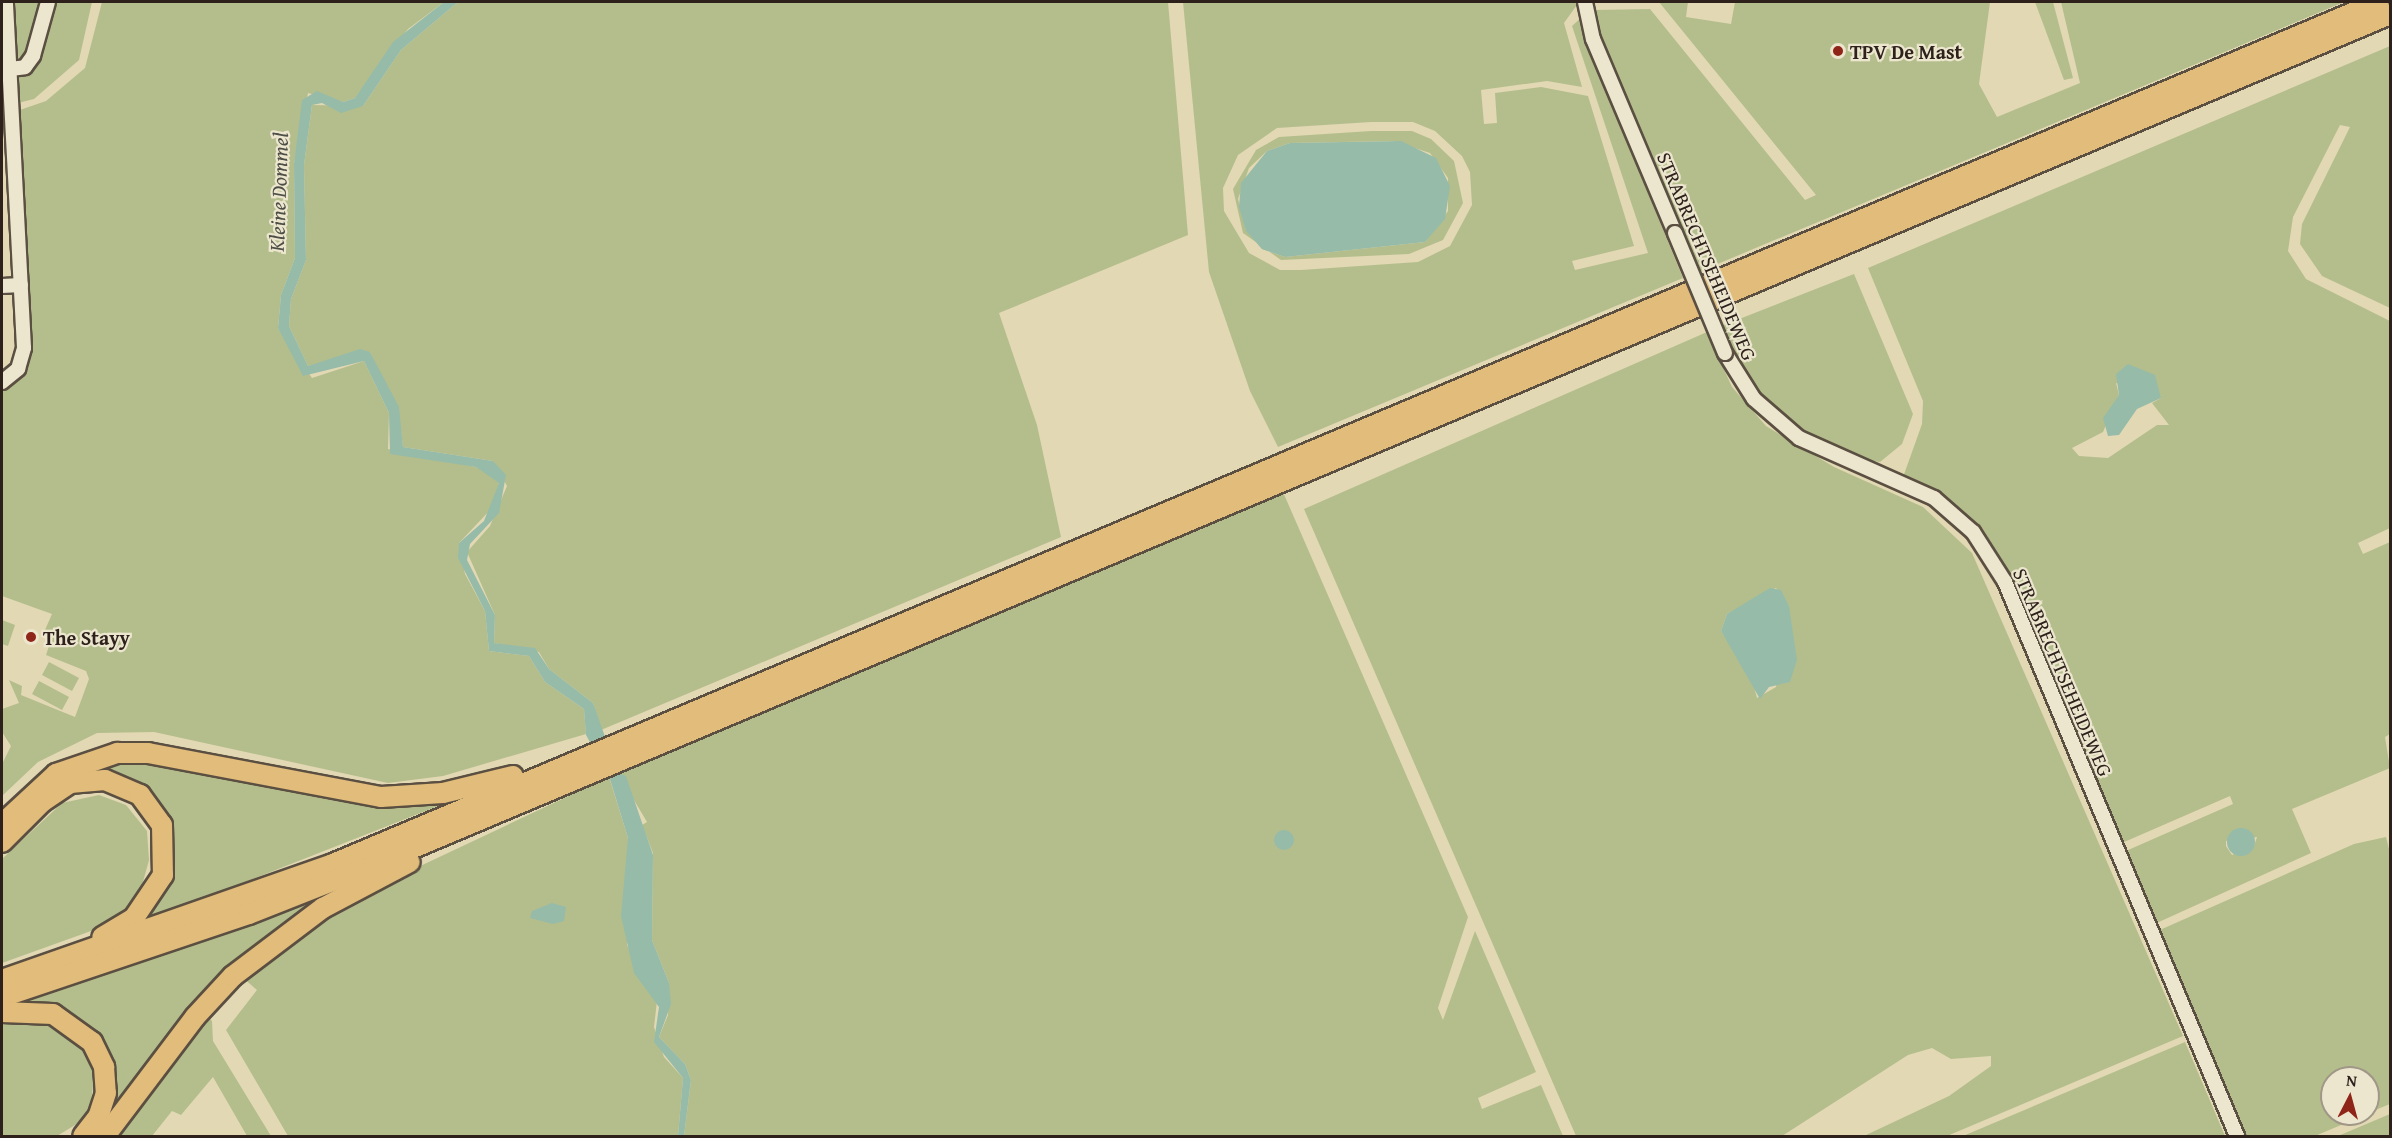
<!DOCTYPE html>
<style>
body{margin:0}
#map{position:relative;width:2392px;height:1138px;overflow:hidden;background:#e2d8b3;font-family:"Gentium Book Plus",serif}
div>[style]{position:absolute}
[style*='--x']{left:calc(var(--x)*1px);top:calc(var(--y)*1px);width:calc(var(--w)*1px);rotate:calc(var(--a)*1deg)}
.green>*{inset:0;background:#b4be8c}
.water>*{inset:0;background:#96bba8}
.round{border-radius:50%}
.roads{filter:drop-shadow(2px 0 #5b4f42) drop-shadow(-2px 0 #5b4f42) drop-shadow(0 2px #5b4f42) drop-shadow(0 -2px #5b4f42)}
.minor>*{height:14px;margin:-7px;padding:0 7px;transform-origin:7px;border-radius:7px;background:#ece6ce}
.highway>*{height:20px;margin:-10px;padding:0 10px;transform-origin:10px;border-radius:10px;background:#e1bc7a}
.bridges{filter:drop-shadow(2px 0 #5b4f42) drop-shadow(-2px 0 #5b4f42) drop-shadow(0 2px #5b4f42) drop-shadow(0 -2px #5b4f42)}
.minor-bridge>*{height:14px;margin:-7px;padding:0 7px;transform-origin:7px;border-radius:7px;background:#ece6ce}
.dots>*{width:16px;height:16px;translate:-50% -50%;box-sizing:border-box;border:3px solid #ece6ce;border-radius:50%}
span{translate:-50% -50%;white-space:nowrap;text-align:center;line-height:1.15;-webkit-text-stroke:4.5px #ece6ce;paint-order:stroke}
.poi-label{font-size:20px;color:#2e211c;font-weight:700}
.left{translate:0 -50%;text-align:left}
.street-label{font-size:20px;color:#2e211c}
.water-label{font-size:21px;color:#4d4f46;font-style:italic}
.frame{position:absolute;inset:0;border:3px solid #2e211c;pointer-events:none}
.north{position:absolute;left:2320px;top:1066px;width:60px;height:60px;box-sizing:border-box;background:#ece6ce;border:2px solid #a09787;border-radius:50%;rotate:6deg;font-size:16px;font-weight:700;line-height:24px;text-align:center;color:#2e211c}
.north::after{content:'';display:block;margin:auto;width:21px;height:27px;background:#8f2418;clip-path:polygon(50% 0,100% 100%,50% 72%,0 100%)}
</style>
<div id="map">
<div class="green">
<i style="clip-path:polygon(9px 2px,40px 2px,22px 61px,15px 61px)"></i>
<i style="clip-path:polygon(51px 2px,92px 2px,79px 60px,34px 99px,14px 104px,13px 75px,30px 74px,34px 68px)"></i>
<i style="clip-path:polygon(102px 2px,444px 2px,408px 29px,355px 98px,343px 102px,308px 93px,294px 164px,295px 258px,281px 295px,278px 328px,312px 378px,364px 361px,389px 413px,388px 449px,476px 467px,495px 476px,499px 483px,492px 508px,459px 543px,465px 574px,485px 611px,489px 651px,529px 656px,545px 682px,584px 709px,586px 734px,443px 776px,388px 783px,154px 732px,97px 733px,38px 762px,2px 796px,2px 764px,11px 746px,2px 732px,2px 709px,19px 703px,9px 680px,22px 686px,21px 695px,75px 717px,89px 679px,86px 671px,46px 655px,53px 634px,45px 630px,52px 614px,2px 596px,2px 385px,20px 372px,14px 112px,46px 101px,85px 68px)"></i>
<i style="clip-path:polygon(458px 2px,1168px 2px,1188px 235px,999px 313px,1037px 425px,1061px 537px,601px 730px,593px 703px,549px 669px,539px 652px,494px 643px,495px 615px,467px 552px,490px 526px,507px 486px,493px 461px,403px 447px,399px 417px,370px 352px,308px 366px,289px 326px,291px 299px,306px 260px,304px 165px,312px 105px,363px 106px,401px 50px)"></i>
<i style="clip-path:polygon(evenodd,1183px 2px,1579px 2px,1564px 23px,1582px 87px,1547px 81px,1481px 90px,1484px 124px,1497px 123px,1495px 93px,1541px 87px,1588px 96px,1634px 246px,1572px 261px,1575px 270px,1648px 253px,1572px 26px,1584px 15px,1596px 67px,1683px 278px,1278px 447px,1250px 391px,1209px 272px,1183px 2px,1371px 122px,1413px 122px,1435px 131px,1462px 156px,1470px 172px,1472px 205px,1450px 246px,1418px 262px,1301px 270px,1280px 270px,1249px 253px,1224px 211px,1223px 188px,1238px 155px,1277px 128px,1371px 122px)"></i>
<i style="clip-path:polygon(1659px 2px,1688px 2px,1686px 17px,1731px 24px,1735px 2px,1990px 2px,1979px 84px,1997px 117px,2080px 83px,2061px 2px,2344px 2px,1696px 273px,1602px 53px,1595px 10px,1650px 9px,1805px 200px,1816px 195px)"></i>
<i style="clip-path:polygon(2035px 2px,2053px 2px,2073px 78px,2064px 80px)"></i>
<i style="clip-path:polygon(evenodd,2390px 46px,2390px 308px,2322px 276px,2300px 244px,2302px 224px,2350px 127px,2340px 125px,2293px 217px,2288px 251px,2306px 279px,2390px 321px,2390px 528px,2358px 543px,2363px 554px,2390px 542px,2390px 734px,2385px 737px,2390px 768px,2292px 809px,2311px 853px,2150px 926px,2119px 854px,2233px 804px,2230px 796px,2115px 846px,1999px 576px,1976px 538px,1902px 480px,1922px 424px,1923px 401px,1868px 268px,2390px 46px,2116px 383px,2161px 398px,2152px 403px,2169px 425px,2157px 425px,2108px 458px,2079px 456px,2072px 448px,2103px 432px,2119px 395px,2116px 383px,2390px 46px,2257px 837px,2254px 846px,2232px 855px,2226px 846px,2226px 841px,2257px 837px)"></i>
<i style="clip-path:polygon(evenodd,1371px 131px,1412px 131px,1431px 139px,1454px 161px,1463px 203px,1443px 240px,1409px 254px,1281px 260px,1243px 233px,1233px 189px,1256px 150px,1279px 137px,1371px 131px,1393px 141px,1430px 153px,1448px 178px,1448px 211px,1425px 242px,1285px 257px,1262px 249px,1246px 230px,1238px 199px,1249px 168px,1267px 151px,1290px 143px,1393px 141px)"></i>
<i style="clip-path:polygon(1854px 274px,1913px 414px,1902px 444px,1880px 462px,1850px 458px,1794px 427px,1749px 387px,1719px 327px)"></i>
<i style="clip-path:polygon(evenodd,1707px 332px,1732px 387px,1766px 426px,1834px 467px,1923px 507px,1972px 553px,2183px 1036px,1947px 1136px,1864px 1136px,1949px 1096px,1991px 1066px,1991px 1056px,1951px 1059px,1932px 1048px,1908px 1055px,1782px 1136px,1576px 1136px,1304px 509px,1707px 332px,1776px 588px,1789px 606px,1776px 687px,1757px 698px,1752px 679px,1721px 631px,1727px 614px,1776px 588px)"></i>
<i style="clip-path:polygon(1283px 492px,1468px 917px,1438px 1008px,1443px 1020px,1475px 931px,1536px 1072px,1478px 1098px,1482px 1109px,1541px 1085px,1563px 1136px,684px 1136px,691px 1080px,685px 1064px,659px 1037px,668px 1015px,669px 983px,652px 940px,653px 853px,642px 825px,647px 822px,618px 773px)"></i>
<i style="clip-path:polygon(2px 620px,15px 625px,8px 646px,2px 644px)"></i>
<i style="clip-path:polygon(49px 662px,79px 678px,72px 691px,42px 675px)"></i>
<i style="clip-path:polygon(39px 681px,69px 697px,62px 710px,32px 694px)"></i>
<i style="clip-path:polygon(129px 755px,340px 795px,479px 790px,133px 926px,163px 883px,150px 800px,57px 776px)"></i>
<i style="clip-path:polygon(609px 777px,628px 838px,627px 945px,657px 1001px,654px 1027px,664px 1057px,683px 1078px,678px 1136px,288px 1136px,226px 1030px,257px 990px,241px 976px,365px 892px)"></i>
<i style="clip-path:polygon(99px 795px,126px 805px,147px 831px,149px 860px,141px 889px,126px 910px,105px 926px,2px 963px,2px 859px,62px 803px)"></i>
<i style="clip-path:polygon(2386px 837px,2390px 853px,2390px 1104px,2368px 1113px,2368px 1078px,2332px 1078px,2332px 1114px,2367px 1114px,2315px 1136px,2240px 1136px,2153px 933px,2354px 844px)"></i>
<i style="clip-path:polygon(366px 879px,296px 920px,106px 1123px,94px 1036px,15px 1005px)"></i>
<i style="clip-path:polygon(205px 1014px,212px 1021px,213px 1041px,271px 1136px,247px 1136px,213px 1077px,181px 1115px,172px 1111px,152px 1136px,110px 1136px)"></i>
<i style="clip-path:polygon(2px 1019px,54px 1023px,82px 1043px,94px 1076px,91px 1104px,80px 1122px,57px 1136px,2px 1136px)"></i>
<i style="clip-path:polygon(2185px 1042px,2225px 1136px,1963px 1136px)"></i>
<i style="clip-path:polygon(2390px 1114px,2390px 1136px,2338px 1136px)"></i>
</div>
<div class="water">
<i style="clip-path:polygon(444px 2px,458px 2px,401px 50px,363px 106px,341px 113px,322px 103px,312px 105px,304px 165px,306px 260px,291px 299px,289px 326px,308px 366px,360px 349px,370px 352px,399px 407px,403px 447px,493px 461px,506px 475px,499px 513px,470px 544px,467px 560px,495px 615px,494px 643px,535px 648px,549px 669px,593px 703px,618px 773px,626px 776px,653px 855px,652px 940px,669px 983px,671px 1004px,659px 1037px,685px 1064px,691px 1080px,684px 1136px,678px 1136px,683px 1078px,654px 1042px,659px 1007px,634px 973px,621px 916px,628px 838px,609px 776px,586px 735px,584px 709px,545px 682px,529px 656px,489px 651px,485px 611px,458px 558px,459px 543px,484px 521px,499px 483px,476px 467px,390px 454px,389px 413px,364px 361px,303px 376px,278px 328px,281px 295px,295px 258px,294px 164px,302px 100px,317px 91px,343px 102px,355px 98px,393px 42px)"></i>
<i style="clip-path:polygon(1401px 141px,1436px 158px,1450px 186px,1445px 219px,1425px 242px,1285px 257px,1262px 249px,1246px 231px,1239px 207px,1241px 183px,1267px 151px,1290px 143px)"></i>
<i style="clip-path:polygon(2128px 364px,2155px 375px,2161px 398px,2137px 409px,2119px 435px,2108px 436px,2103px 418px,2119px 395px,2116px 374px)"></i>
<i style="clip-path:polygon(1770px 588px,1781px 590px,1789px 606px,1797px 660px,1790px 682px,1769px 687px,1760px 699px,1721px 631px,1727px 614px)"></i>
<i class="round" style="left:2227px;top:828px;width:28px;height:28px"></i>
<i class="round" style="left:1274px;top:830px;width:20px;height:20px"></i>
<i style="clip-path:polygon(552px 903px,566px 907px,564px 921px,553px 924px,530px 918px,532px 911px)"></i>
</div>
<div class="roads">
<div class="minor">
<i style="--x:1585;--y:2;--w:38;--a:78"></i>
<i style="--x:1593;--y:39;--w:211;--a:67.1"></i>
<i style="--x:2;--y:70;--w:23;--a:-7"></i>
<i style="--x:25;--y:67;--w:14;--a:-54"></i>
<i style="--x:33;--y:56;--w:56;--a:-74.5"></i>
<i style="--x:2;--y:286;--w:19;--a:-3"></i>
<i style="--x:1725;--y:353;--w:54;--a:57.8"></i>
<i style="--x:1754;--y:399;--w:60;--a:40.9"></i>
<i style="--x:1799;--y:438;--w:148;--a:24"></i>
<i style="--x:1934;--y:498;--w:52;--a:41.1"></i>
<i style="--x:1973;--y:532;--w:59;--a:57.4"></i>
<i style="--x:2005;--y:582;--w:601;--a:67.28"></i>
<i style="--x:2;--y:382;--w:21;--a:-39"></i>
<i style="--x:18;--y:369;--w:22;--a:-74"></i>
<i style="--x:24;--y:348;--w:346;--a:-93"></i>
</div>
<div class="highway">
<i style="--x:2;--y:824;--w:74;--a:-42.8"></i>
<i style="--x:56;--y:774;--w:65;--a:-19"></i>
<i style="--x:117;--y:753;--w:31;--a:0"></i>
<i style="--x:148;--y:753;--w:237;--a:10.7"></i>
<i style="--x:381;--y:797;--w:62;--a:-3.7"></i>
<i style="--x:443;--y:793;--w:72;--a:-13.7"></i>
<i style="--x:2;--y:842;--w:57;--a:-45"></i>
<i style="--x:42;--y:802;--w:34;--a:-34"></i>
<i style="--x:70;--y:783;--w:35;--a:-5"></i>
<i style="--x:105;--y:780;--w:38;--a:23"></i>
<i style="--x:140;--y:795;--w:37;--a:54"></i>
<i style="--x:162;--y:825;--w:50;--a:88.9"></i>
<i style="--x:163;--y:875;--w:52;--a:124"></i>
<i style="--x:134;--y:918;--w:37;--a:149"></i>
<i style="--x:2;--y:980;--w:351;--a:-19.3"></i>
<i style="--x:333;--y:864;--w:2220;--a:-22.85"></i>
<i style="--x:2;--y:997;--w:261;--a:-18.6"></i>
<i style="--x:249;--y:914;--w:136;--a:-21.6"></i>
<i style="--x:375;--y:864;--w:2187;--a:-22.87"></i>
<i style="--x:2;--y:1012;--w:51;--a:2.2"></i>
<i style="--x:53;--y:1014;--w:48;--a:35.7"></i>
<i style="--x:92;--y:1042;--w:28;--a:64"></i>
<i style="--x:104;--y:1067;--w:26;--a:86"></i>
<i style="--x:106;--y:1093;--w:25;--a:108"></i>
<i style="--x:98;--y:1117;--w:24;--a:128"></i>
<i style="--x:105;--y:1136;--w:149;--a:-52.9"></i>
<i style="--x:195;--y:1017;--w:56;--a:-47.2"></i>
<i style="--x:233;--y:976;--w:113;--a:-37.1"></i>
<i style="--x:323;--y:908;--w:98;--a:-27.9"></i>
</div>
</div>
<div class="bridges">
<div class="minor-bridge">
<i style="--x:1675;--y:233;--w:130;--a:67.4"></i>
</div>
</div>
<div class="dots">
<i style="left:1838px;top:51px;background:#8f2418"></i>
<i style="left:31px;top:637px;background:#8f2418"></i>
</div>
<div class="poi-label">
<span class="left" style="left:1850px;top:51px">TPV De Mast</span>
<span class="left" style="left:43px;top:637px">The Stayy</span>
</div>
<div class="street-label">
<span style="left:1707px;top:256px;rotate:67deg">STRABRECHTSEHEIDEWEG</span>
<span style="left:2063px;top:672px;rotate:67deg">STRABRECHTSEHEIDEWEG</span>
</div>
<div class="water-label">
<span style="left:279px;top:192px;rotate:-88deg">Kleine Dommel</span>
</div>
<div class="frame"></div>
<div class="north">N</div>
</div>
